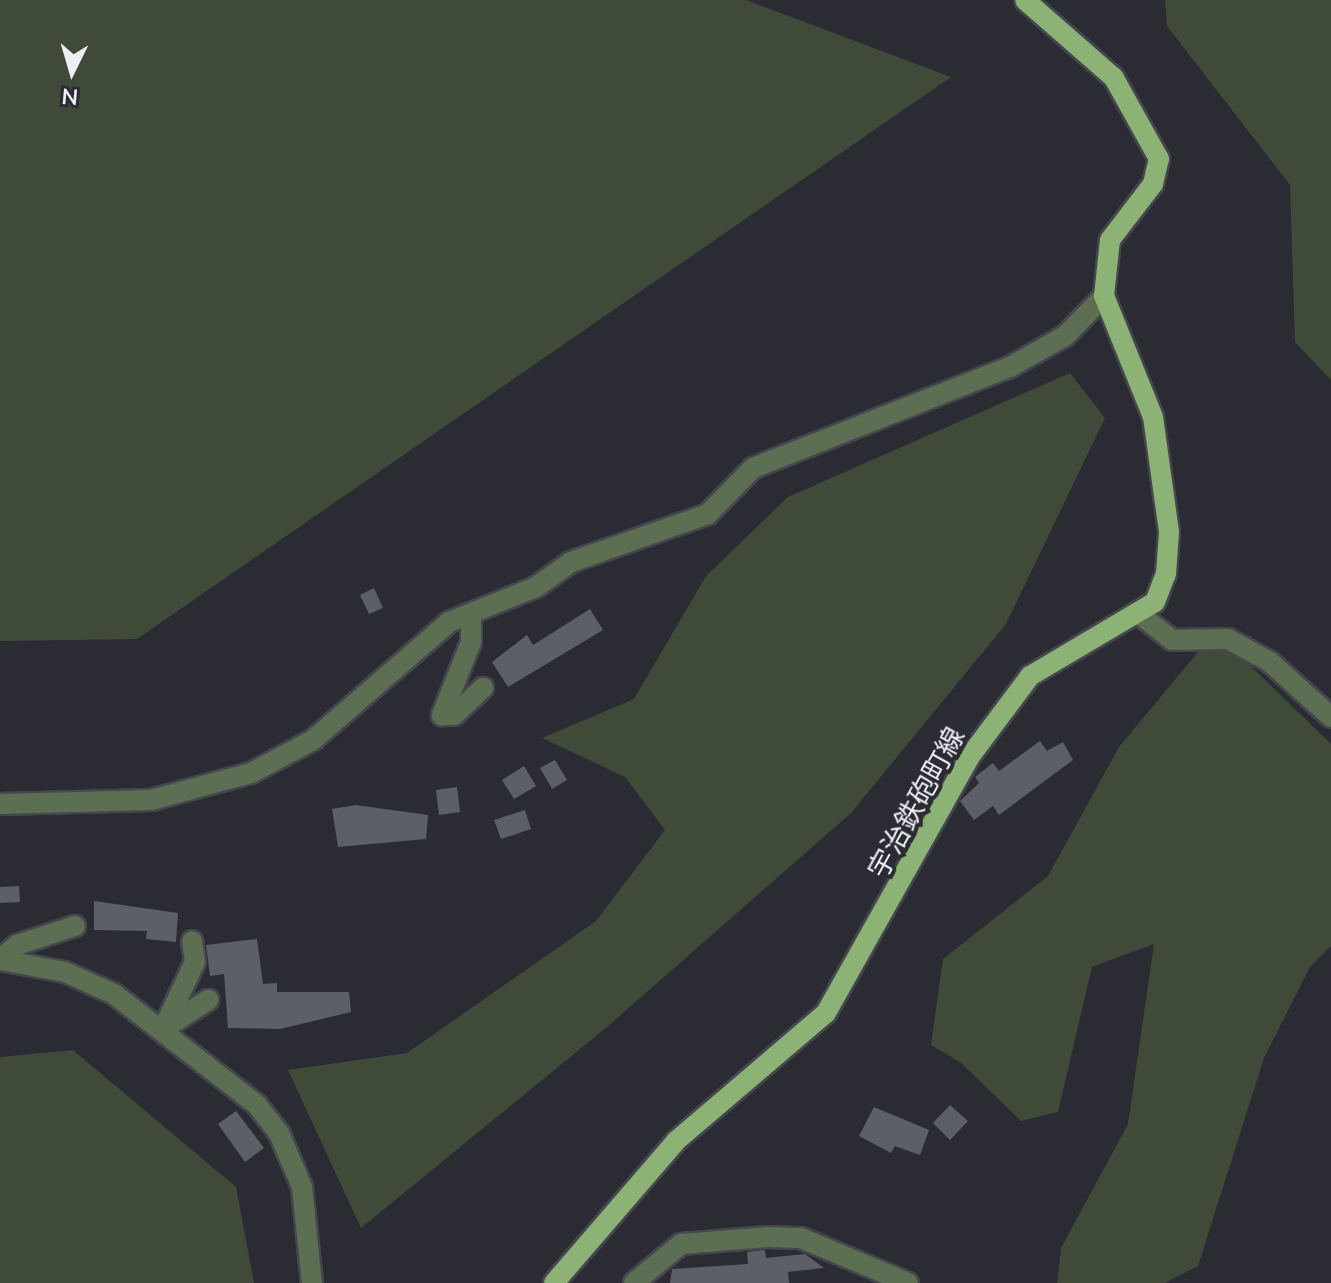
<!DOCTYPE html>
<meta charset="utf-8">
<style>
body{margin:0}
#map{position:relative;width:1331px;height:1283px;overflow:hidden;background:#2a2b33;font-family:"Nunito Sans","Noto Sans JP",sans-serif}
div>[style]{position:absolute}
[style*='--x']{left:calc(var(--x)*1px);top:calc(var(--y)*1px);width:calc(var(--w)*1px);rotate:calc(var(--a)*1deg)}
.green>*{inset:0;background:#3f4b38}
.building>*{inset:0;background:#5d5f67}
.roads{filter:drop-shadow(2px 0 #45464e) drop-shadow(-2px 0 #45464e) drop-shadow(0 2px #45464e) drop-shadow(0 -2px #45464e)}
.minor>*{height:20px;margin:-10px;padding:0 10px;transform-origin:10px;border-radius:10px;background:#5c6f52}
.major>*{height:20px;margin:-10px;padding:0 10px;transform-origin:10px;border-radius:10px;background:#8cb275}
span{translate:-50% -50%;white-space:nowrap;text-align:center;line-height:1.15;-webkit-text-stroke:8px #2a2b33;paint-order:stroke}
.street-label{font-size:28px;color:#eeeef4}
.north{position:absolute;left:32px;top:32px;width:80px;height:80px;-webkit-text-stroke:6px #2a2b33;paint-order:stroke;rotate:185deg;font-size:22px;font-weight:700;line-height:32px;text-align:center;color:#eeeef4}
.north::after{content:'';display:block;margin:auto;width:28px;height:36px;background:#eeeef4;clip-path:polygon(50% 0,100% 100%,50% 72%,0 100%)}
</style>
<div id="map">
<div class="green">
<i style="clip-path:polygon(0 0,746px 0,951px 77px,137px 639px,0 641px)"></i>
<i style="clip-path:polygon(1165px 0,1331px 0,1331px 380px,1295px 342px,1290px 185px,1167px 26px)"></i>
<i style="clip-path:polygon(1070px 373px,1105px 418px,1006px 624px,851px 813px,607px 1027px,361px 1228px,288px 1070px,407px 1053px,596px 921px,665px 830px,625px 777px,542px 738px,634px 699px,706px 576px,788px 497px)"></i>
<i style="clip-path:polygon(1227px 643px,1331px 744px,1331px 946px,1310px 967px,1264px 1058px,1198px 1266px,1165px 1283px,1057px 1283px,1061px 1248px,1128px 1124px,1154px 944px,1092px 967px,1058px 1112px,1021px 1121px,960px 1062px,931px 1045px,943px 959px,1048px 876px,1119px 747px,1198px 652px)"></i>
<i style="clip-path:polygon(73px 1050px,236px 1187px,254px 1283px,0 1283px,0 1057px)"></i>
</div>
<div class="building">
<i style="clip-path:polygon(374px 588px,383px 608px,369px 614px,360px 595px)"></i>
<i style="clip-path:polygon(590px 609px,603px 630px,508px 687px,492px 662px,527px 635px,533px 645px)"></i>
<i style="clip-path:polygon(1040px 741px,1047px 751px,1063px 742px,1073px 760px,999px 815px,993px 806px,974px 820px,960px 801px,979px 783px,975px 777px,993px 763px,999px 771px)"></i>
<i style="clip-path:polygon(555px 760px,567px 780px,552px 789px,540px 768px)"></i>
<i style="clip-path:polygon(524px 766px,536px 786px,514px 799px,502px 780px)"></i>
<i style="clip-path:polygon(457px 787px,460px 812px,439px 815px,436px 790px)"></i>
<i style="clip-path:polygon(356px 805px,428px 815px,426px 839px,338px 847px,332px 809px)"></i>
<i style="clip-path:polygon(525px 810px,531px 829px,501px 839px,494px 820px)"></i>
<i style="clip-path:polygon(19px 886px,20px 902px,0 903px,0 887px)"></i>
<i style="clip-path:polygon(94px 901px,178px 913px,176px 942px,146px 939px,147px 931px,94px 930px)"></i>
<i style="clip-path:polygon(257px 939px,263px 984px,277px 983px,277px 992px,349px 992px,351px 1012px,280px 1029px,228px 1028px,224px 974px,210px 976px,206px 945px)"></i>
<i style="clip-path:polygon(950px 1105px,968px 1121px,950px 1140px,933px 1123px)"></i>
<i style="clip-path:polygon(874px 1107px,929px 1130px,920px 1155px,895px 1146px,891px 1153px,859px 1136px)"></i>
<i style="clip-path:polygon(236px 1111px,264px 1148px,245px 1162px,218px 1124px)"></i>
<i style="clip-path:polygon(765px 1250px,766px 1258px,805px 1254px,824px 1268px,788px 1272px,789px 1283px,670px 1283px,672px 1269px,748px 1264px,747px 1252px)"></i>
</div>
<div class="roads">
<div class="minor">
<i style="--x:471;--y:613;--w:29;--a:90"></i>
<i style="--x:471;--y:642;--w:79;--a:111.7"></i>
<i style="--x:442;--y:715;--w:12;--a:0"></i>
<i style="--x:454;--y:715;--w:40;--a:-43"></i>
<i style="--x:1139;--y:614;--w:42;--a:38.2"></i>
<i style="--x:1172;--y:640;--w:56;--a:-1"></i>
<i style="--x:1228;--y:639;--w:48;--a:28.7"></i>
<i style="--x:1270;--y:662;--w:82;--a:42"></i>
<i style="--x:0;--y:804;--w:151;--a:-1.5"></i>
<i style="--x:151;--y:800;--w:104;--a:-15.1"></i>
<i style="--x:251;--y:773;--w:70;--a:-28"></i>
<i style="--x:313;--y:740;--w:180;--a:-40.9"></i>
<i style="--x:449;--y:622;--w:94;--a:-21.9"></i>
<i style="--x:536;--y:587;--w:43;--a:-35.5"></i>
<i style="--x:571;--y:562;--w:145;--a:-19.3"></i>
<i style="--x:708;--y:514;--w:64;--a:-45.6"></i>
<i style="--x:753;--y:468;--w:276;--a:-21.5"></i>
<i style="--x:1010;--y:367;--w:63;--a:-29.4"></i>
<i style="--x:1065;--y:336;--w:56;--a:-45.7"></i>
<i style="--x:0;--y:959;--w:22;--a:-39"></i>
<i style="--x:17;--y:945;--w:61;--a:-18.1"></i>
<i style="--x:0;--y:960;--w:66;--a:10.5"></i>
<i style="--x:65;--y:972;--w:54;--a:24.2"></i>
<i style="--x:114;--y:994;--w:181;--a:37.8"></i>
<i style="--x:257;--y:1105;--w:36;--a:52"></i>
<i style="--x:279;--y:1133;--w:59;--a:66.9"></i>
<i style="--x:302;--y:1187;--w:97;--a:84.1"></i>
<i style="--x:163;--y:1029;--w:74;--a:-64.5"></i>
<i style="--x:195;--y:962;--w:21;--a:-98"></i>
<i style="--x:163;--y:1029;--w:54;--a:-32.8"></i>
<i style="--x:634;--y:1283;--w:61;--a:-39.7"></i>
<i style="--x:681;--y:1244;--w:87;--a:-4.6"></i>
<i style="--x:768;--y:1237;--w:33;--a:2"></i>
<i style="--x:801;--y:1238;--w:116;--a:22.8"></i>
</div>
<div class="major">
<i style="--x:554;--y:1283;--w:187;--a:-49.3"></i>
<i style="--x:676;--y:1141;--w:197;--a:-40.5"></i>
<i style="--x:826;--y:1013;--w:296;--a:-60.7"></i>
<i style="--x:971;--y:755;--w:99;--a:-53.2"></i>
<i style="--x:1030;--y:676;--w:145;--a:-30.6"></i>
<i style="--x:1155;--y:602;--w:30;--a:-69"></i>
<i style="--x:1166;--y:574;--w:42;--a:-85.9"></i>
<i style="--x:1169;--y:532;--w:116;--a:-97.9"></i>
<i style="--x:1153;--y:417;--w:131;--a:-112"></i>
<i style="--x:1104;--y:296;--w:56;--a:-83.9"></i>
<i style="--x:1110;--y:240;--w:71;--a:-52.5"></i>
<i style="--x:1153;--y:184;--w:26;--a:-77"></i>
<i style="--x:1159;--y:159;--w:93;--a:-119.1"></i>
<i style="--x:1114;--y:78;--w:118;--a:-138.8"></i>
</div>
</div>
<div class="street-label">
<span style="left:917px;top:803px;rotate:-61deg">宇治鉄砲町線</span>
</div>
<div class="north">N</div>
</div>
